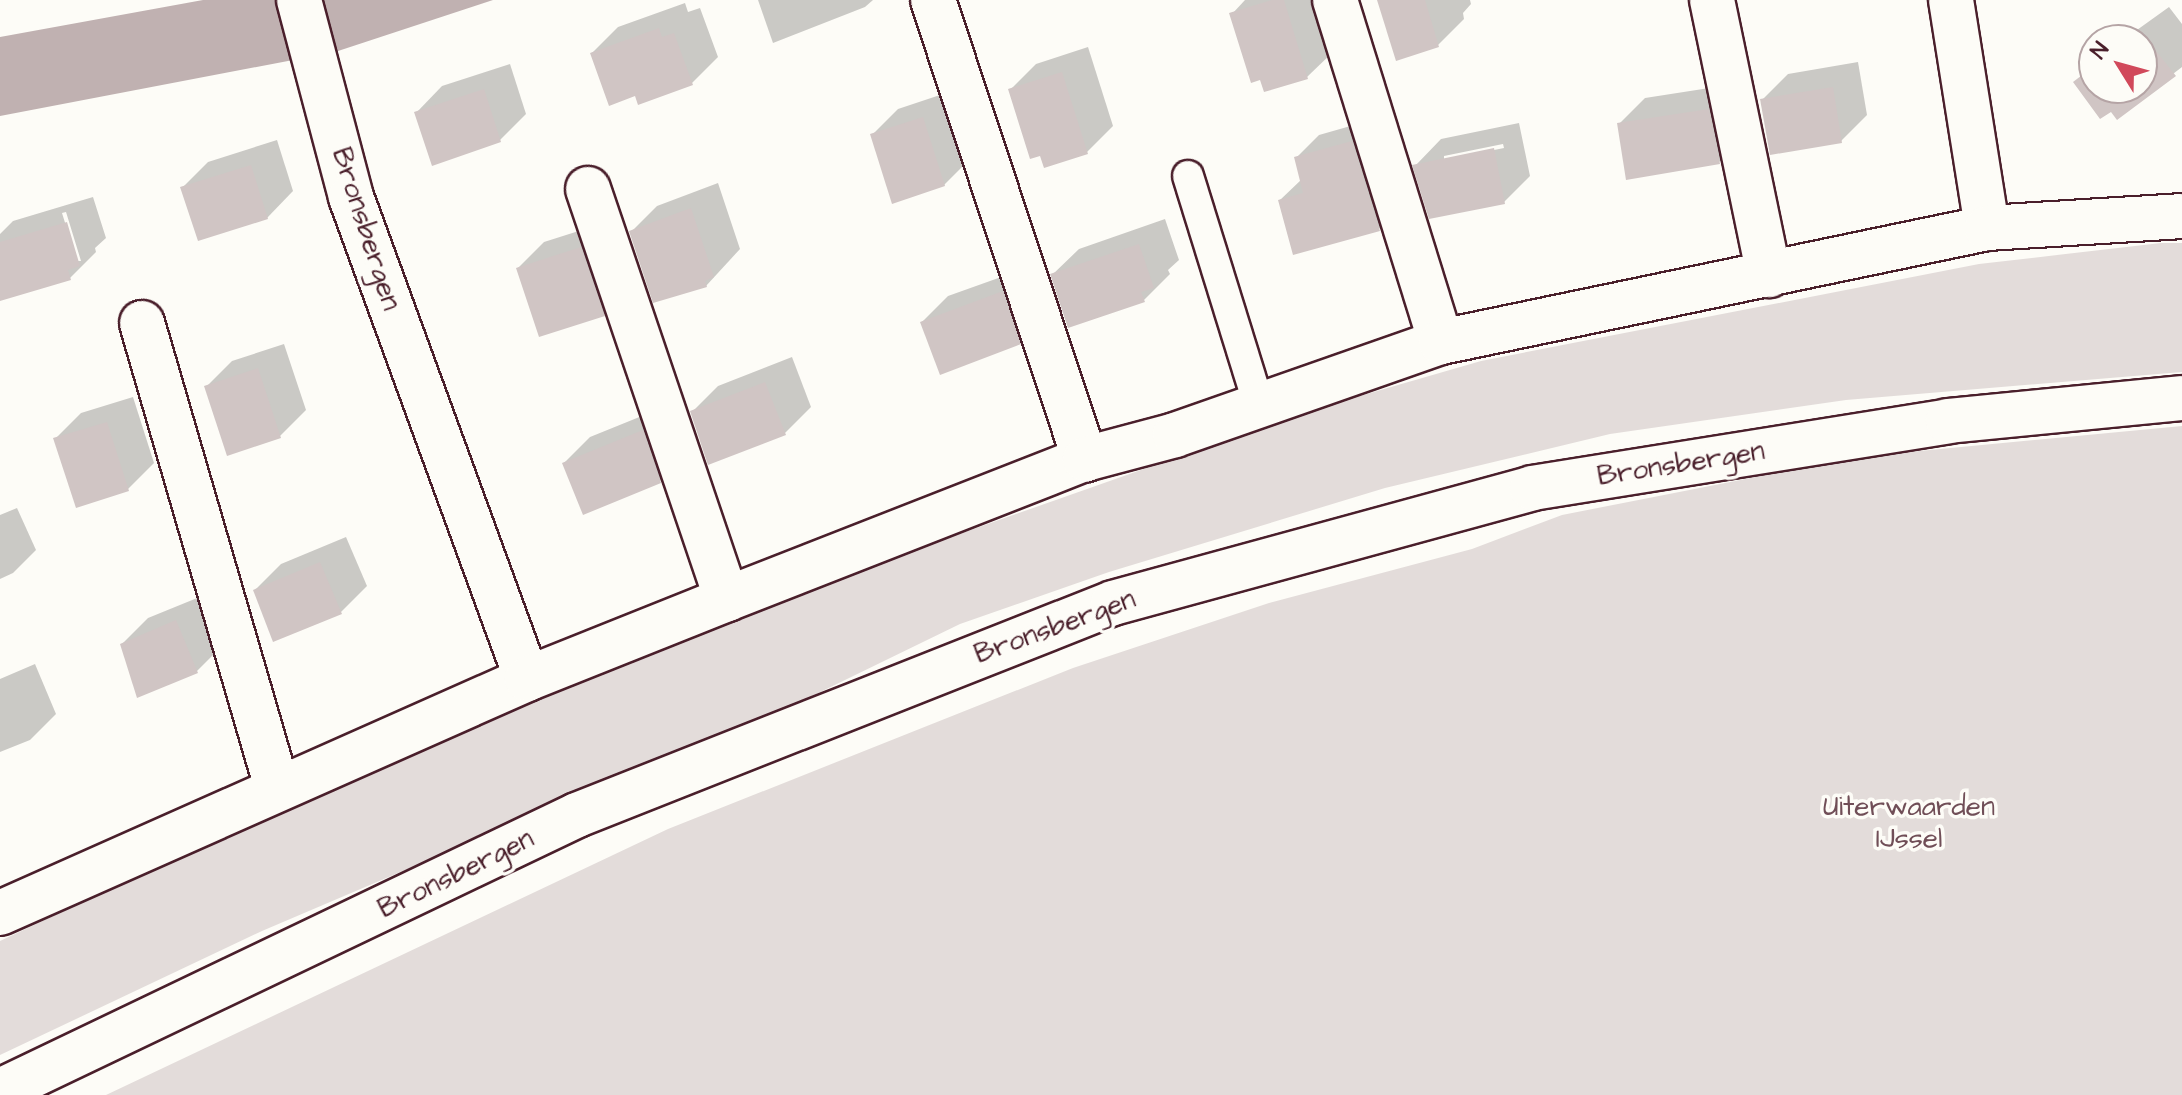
<!DOCTYPE html>
<style>
body{margin:0}
#map{position:relative;width:2182px;height:1095px;overflow:hidden;background:#fdfcf7;font-family:"Architects Daughter",sans-serif}
div>[style]{position:absolute}
[style*='--x']{left:calc(var(--x)*1px);top:calc(var(--y)*1px);width:calc(var(--w)*1px);rotate:calc(var(--a)*1deg)}
.green>*{inset:0;background:#e3dcda}
.water>*{inset:0;background:#c0b1b1}
.shadow>*{inset:0;background:#0003}
.building>*{inset:0;background:#d0c5c4}
.roads{filter:drop-shadow(2px 0 #4a1f2b) drop-shadow(-2px 0 #4a1f2b) drop-shadow(0 2px #4a1f2b) drop-shadow(0 -2px #4a1f2b)}
.lane>*{height:30px;margin:-15px;padding:0 15px;transform-origin:15px;border-radius:15px;background:#fdfcf7}
.street>*{height:44px;margin:-22px;padding:0 22px;transform-origin:22px;border-radius:22px;background:#fdfcf7}
.secondary>*{height:44px;margin:-22px;padding:0 22px;transform-origin:22px;border-radius:22px;background:#fdfcf7}
span{translate:-50% -50%;white-space:nowrap;text-align:center;line-height:1.15;-webkit-text-stroke:7px #fdfcf7;paint-order:stroke}
.street-label{font-size:28px;color:#4a1f2b}
.park-label{font-size:28px;color:#704e57}
.north{position:absolute;left:2078px;top:24px;width:80px;height:80px;box-sizing:border-box;background:#fdfcf7;border:2px solid #b5a4a5;border-radius:50%;rotate:307deg;font-size:22px;font-weight:700;line-height:32px;text-align:center;color:#4a1f2b}
.north::after{content:'';display:block;margin:auto;width:28px;height:36px;background:#d1495b;clip-path:polygon(50% 0,100% 100%,50% 72%,0 100%)}
</style>
<div id="map">
<div class="green">
<i style="clip-path:polygon(2161px 243px,2182px 243px,2182px 372px,1846px 400px,1610px 434px,1385px 488px,1109px 572px,960px 624px,806px 699px,262px 931px,0 1055px,0 941px,456px 727px,951px 537px,1308px 411px,1481px 361px,1979px 264px)"></i>
<i style="clip-path:polygon(2182px 426px,2182px 1095px,106px 1095px,668px 829px,1073px 668px,1269px 603px,1472px 549px,1562px 515px,1857px 457px)"></i>
</div>
<div class="water">
<i style="clip-path:polygon(203px 0,493px 0,335px 52px,0 116px,0 37px)"></i>
</div>
<div class="shadow">
<i style="clip-path:polygon(758px 0,873px 0,865px 7px,773px 43px)"></i>
<i style="clip-path:polygon(1245px 0,1318px 0,1334px 51px,1307px 77px,1232px 14px)"></i>
<i style="clip-path:polygon(1379px 0,1470px 0,1471px 4px,1463px 13px,1464px 19px,1438px 45px)"></i>
<i style="clip-path:polygon(685px 3px,688px 12px,700px 8px,718px 57px,692px 83px,636px 94px,592px 53px,618px 27px)"></i>
<i style="clip-path:polygon(2169px 7px,2182px 24px,2182px 67px,2117px 117px,2096px 88px,2142px 88px,2142px 40px,2123px 40px)"></i>
<i style="clip-path:polygon(1088px 47px,1113px 126px,1087px 152px,1042px 153px,1010px 90px,1036px 64px)"></i>
<i style="clip-path:polygon(1858px 62px,1867px 115px,1841px 141px,1762px 100px,1788px 74px)"></i>
<i style="clip-path:polygon(510px 64px,526px 114px,500px 140px,416px 113px,442px 86px)"></i>
<i style="clip-path:polygon(1735px 84px,1746px 136px,1719px 162px,1619px 124px,1645px 98px)"></i>
<i style="clip-path:polygon(949px 92px,970px 159px,944px 185px,872px 135px,898px 109px)"></i>
<i style="clip-path:polygon(1375px 119px,1402px 206px,1379px 229px,1280px 200px,1302px 179px,1296px 158px,1319px 135px)"></i>
<i style="clip-path:polygon(evenodd,1519px 123px,1530px 176px,1504px 202px,1415px 166px,1441px 139px,1519px 123px,1503px 144px,1504px 148px,1444px 160px,1444px 156px,1503px 144px)"></i>
<i style="clip-path:polygon(277px 140px,293px 191px,267px 218px,182px 188px,208px 162px)"></i>
<i style="clip-path:polygon(718px 183px,740px 249px,706px 286px,631px 232px,657px 206px)"></i>
<i style="clip-path:polygon(evenodd,93px 197px,106px 238px,95px 248px,96px 252px,70px 278px,0 292px,0 234px,13px 221px,93px 197px,66px 212px,81px 261px,77px 261px,62px 213px,66px 212px)"></i>
<i style="clip-path:polygon(1165px 219px,1179px 260px,1168px 270px,1170px 274px,1144px 300px,1052px 275px,1079px 249px)"></i>
<i style="clip-path:polygon(607px 222px,630px 289px,604px 315px,518px 268px,544px 242px)"></i>
<i style="clip-path:polygon(1029px 267px,1046px 317px,1020px 343px,922px 322px,948px 296px)"></i>
<i style="clip-path:polygon(284px 344px,306px 410px,279px 437px,206px 387px,232px 361px)"></i>
<i style="clip-path:polygon(792px 357px,811px 407px,785px 433px,692px 412px,718px 386px)"></i>
<i style="clip-path:polygon(133px 397px,154px 463px,128px 489px,55px 439px,81px 413px)"></i>
<i style="clip-path:polygon(669px 405px,686px 455px,660px 481px,564px 463px,590px 437px)"></i>
<i style="clip-path:polygon(17px 508px,36px 550px,13px 573px,0 579px,0 515px)"></i>
<i style="clip-path:polygon(346px 537px,367px 586px,341px 612px,255px 590px,281px 564px)"></i>
<i style="clip-path:polygon(202px 596px,223px 645px,196px 672px,122px 644px,148px 618px)"></i>
<i style="clip-path:polygon(35px 664px,56px 714px,30px 740px,0 752px,0 679px)"></i>
</div>
<div class="building">
<i style="clip-path:polygon(1272px 0,1284px 0,1308px 79px,1264px 92px,1260px 80px,1251px 83px,1229px 13px)"></i>
<i style="clip-path:polygon(1377px 0,1425px 0,1439px 47px,1396px 61px)"></i>
<i style="clip-path:polygon(659px 28px,662px 37px,674px 33px,693px 85px,638px 105px,635px 96px,609px 106px,590px 53px)"></i>
<i style="clip-path:polygon(2141px 32px,2176px 76px,2117px 120px,2111px 112px,2100px 119px,2073px 82px,2094px 66px,2094px 88px,2142px 88px,2142px 40px,2130px 40px)"></i>
<i style="clip-path:polygon(1062px 72px,1088px 154px,1044px 168px,1040px 156px,1030px 159px,1008px 89px)"></i>
<i style="clip-path:polygon(1833px 87px,1842px 143px,1770px 155px,1760px 99px)"></i>
<i style="clip-path:polygon(484px 89px,501px 142px,432px 166px,414px 112px)"></i>
<i style="clip-path:polygon(1709px 109px,1720px 164px,1626px 180px,1617px 123px)"></i>
<i style="clip-path:polygon(923px 117px,945px 186px,892px 204px,870px 134px)"></i>
<i style="clip-path:polygon(1352px 141px,1380px 231px,1293px 255px,1278px 200px,1303px 193px,1294px 157px)"></i>
<i style="clip-path:polygon(1494px 148px,1505px 204px,1429px 219px,1412px 165px)"></i>
<i style="clip-path:polygon(251px 165px,268px 219px,198px 241px,180px 187px)"></i>
<i style="clip-path:polygon(691px 208px,714px 277px,705px 281px,707px 287px,653px 303px,629px 231px)"></i>
<i style="clip-path:polygon(67px 222px,80px 266px,68px 270px,71px 280px,0 301px,0 242px)"></i>
<i style="clip-path:polygon(1139px 244px,1154px 288px,1141px 292px,1145px 302px,1068px 328px,1050px 274px)"></i>
<i style="clip-path:polygon(581px 247px,605px 316px,539px 337px,516px 268px)"></i>
<i style="clip-path:polygon(1003px 291px,1021px 344px,940px 375px,920px 322px)"></i>
<i style="clip-path:polygon(258px 368px,281px 438px,227px 456px,204px 386px)"></i>
<i style="clip-path:polygon(765px 382px,786px 435px,708px 465px,690px 411px)"></i>
<i style="clip-path:polygon(107px 422px,129px 491px,76px 508px,53px 438px)"></i>
<i style="clip-path:polygon(643px 430px,661px 483px,583px 515px,562px 463px)"></i>
<i style="clip-path:polygon(320px 562px,342px 614px,273px 642px,253px 590px)"></i>
<i style="clip-path:polygon(176px 620px,198px 673px,137px 698px,120px 644px)"></i>
</div>
<div class="roads">
<div class="lane">
<i style="--x:1188;--y:176;--w:240;--a:72.8"></i>
</div>
<div class="street">
<i style="--x:299;--y:0;--w:204;--a:75.2"></i>
<i style="--x:351;--y:197;--w:513;--a:69.94"></i>
<i style="--x:933;--y:0;--w:484;--a:71.7"></i>
<i style="--x:1335;--y:0;--w:358;--a:72.8"></i>
<i style="--x:1712;--y:0;--w:281;--a:78.3"></i>
<i style="--x:1951;--y:0;--w:231;--a:81"></i>
<i style="--x:588;--y:189;--w:433;--a:71.3"></i>
<i style="--x:142;--y:323;--w:485;--a:73.8"></i>
<i style="--x:0;--y:913;--w:577;--a:-23.94"></i>
<i style="--x:527;--y:679;--w:215;--a:-21.8"></i>
<i style="--x:727;--y:599;--w:384;--a:-21.4"></i>
<i style="--x:1085;--y:459;--w:93;--a:-14.9"></i>
<i style="--x:1175;--y:435;--w:282;--a:-19.3"></i>
<i style="--x:1441;--y:342;--w:558;--a:-11.79"></i>
<i style="--x:1987;--y:228;--w:195;--a:-3.5"></i>
</div>
<div class="secondary">
<i style="--x:0;--y:1091;--w:640;--a:-25.56"></i>
<i style="--x:577;--y:815;--w:576;--a:-21.58"></i>
<i style="--x:1113;--y:603;--w:434;--a:-15.3"></i>
<i style="--x:1532;--y:488;--w:421;--a:-9.1"></i>
<i style="--x:1948;--y:421;--w:235;--a:-5.6"></i>
</div>
</div>
<div class="street-label">
<span style="left:366px;top:229px;rotate:72deg">Bronsbergen</span>
<span style="left:1681px;top:464px;rotate:-9deg">Bronsbergen</span>
<span style="left:1055px;top:627px;rotate:-20deg">Bronsbergen</span>
<span style="left:456px;top:874px;rotate:-26deg">Bronsbergen</span>
</div>
<div class="park-label">
<span style="left:1909px;top:823px">Uiterwaarden<br>IJssel</span>
</div>
<div class="north">N</div>
</div>
